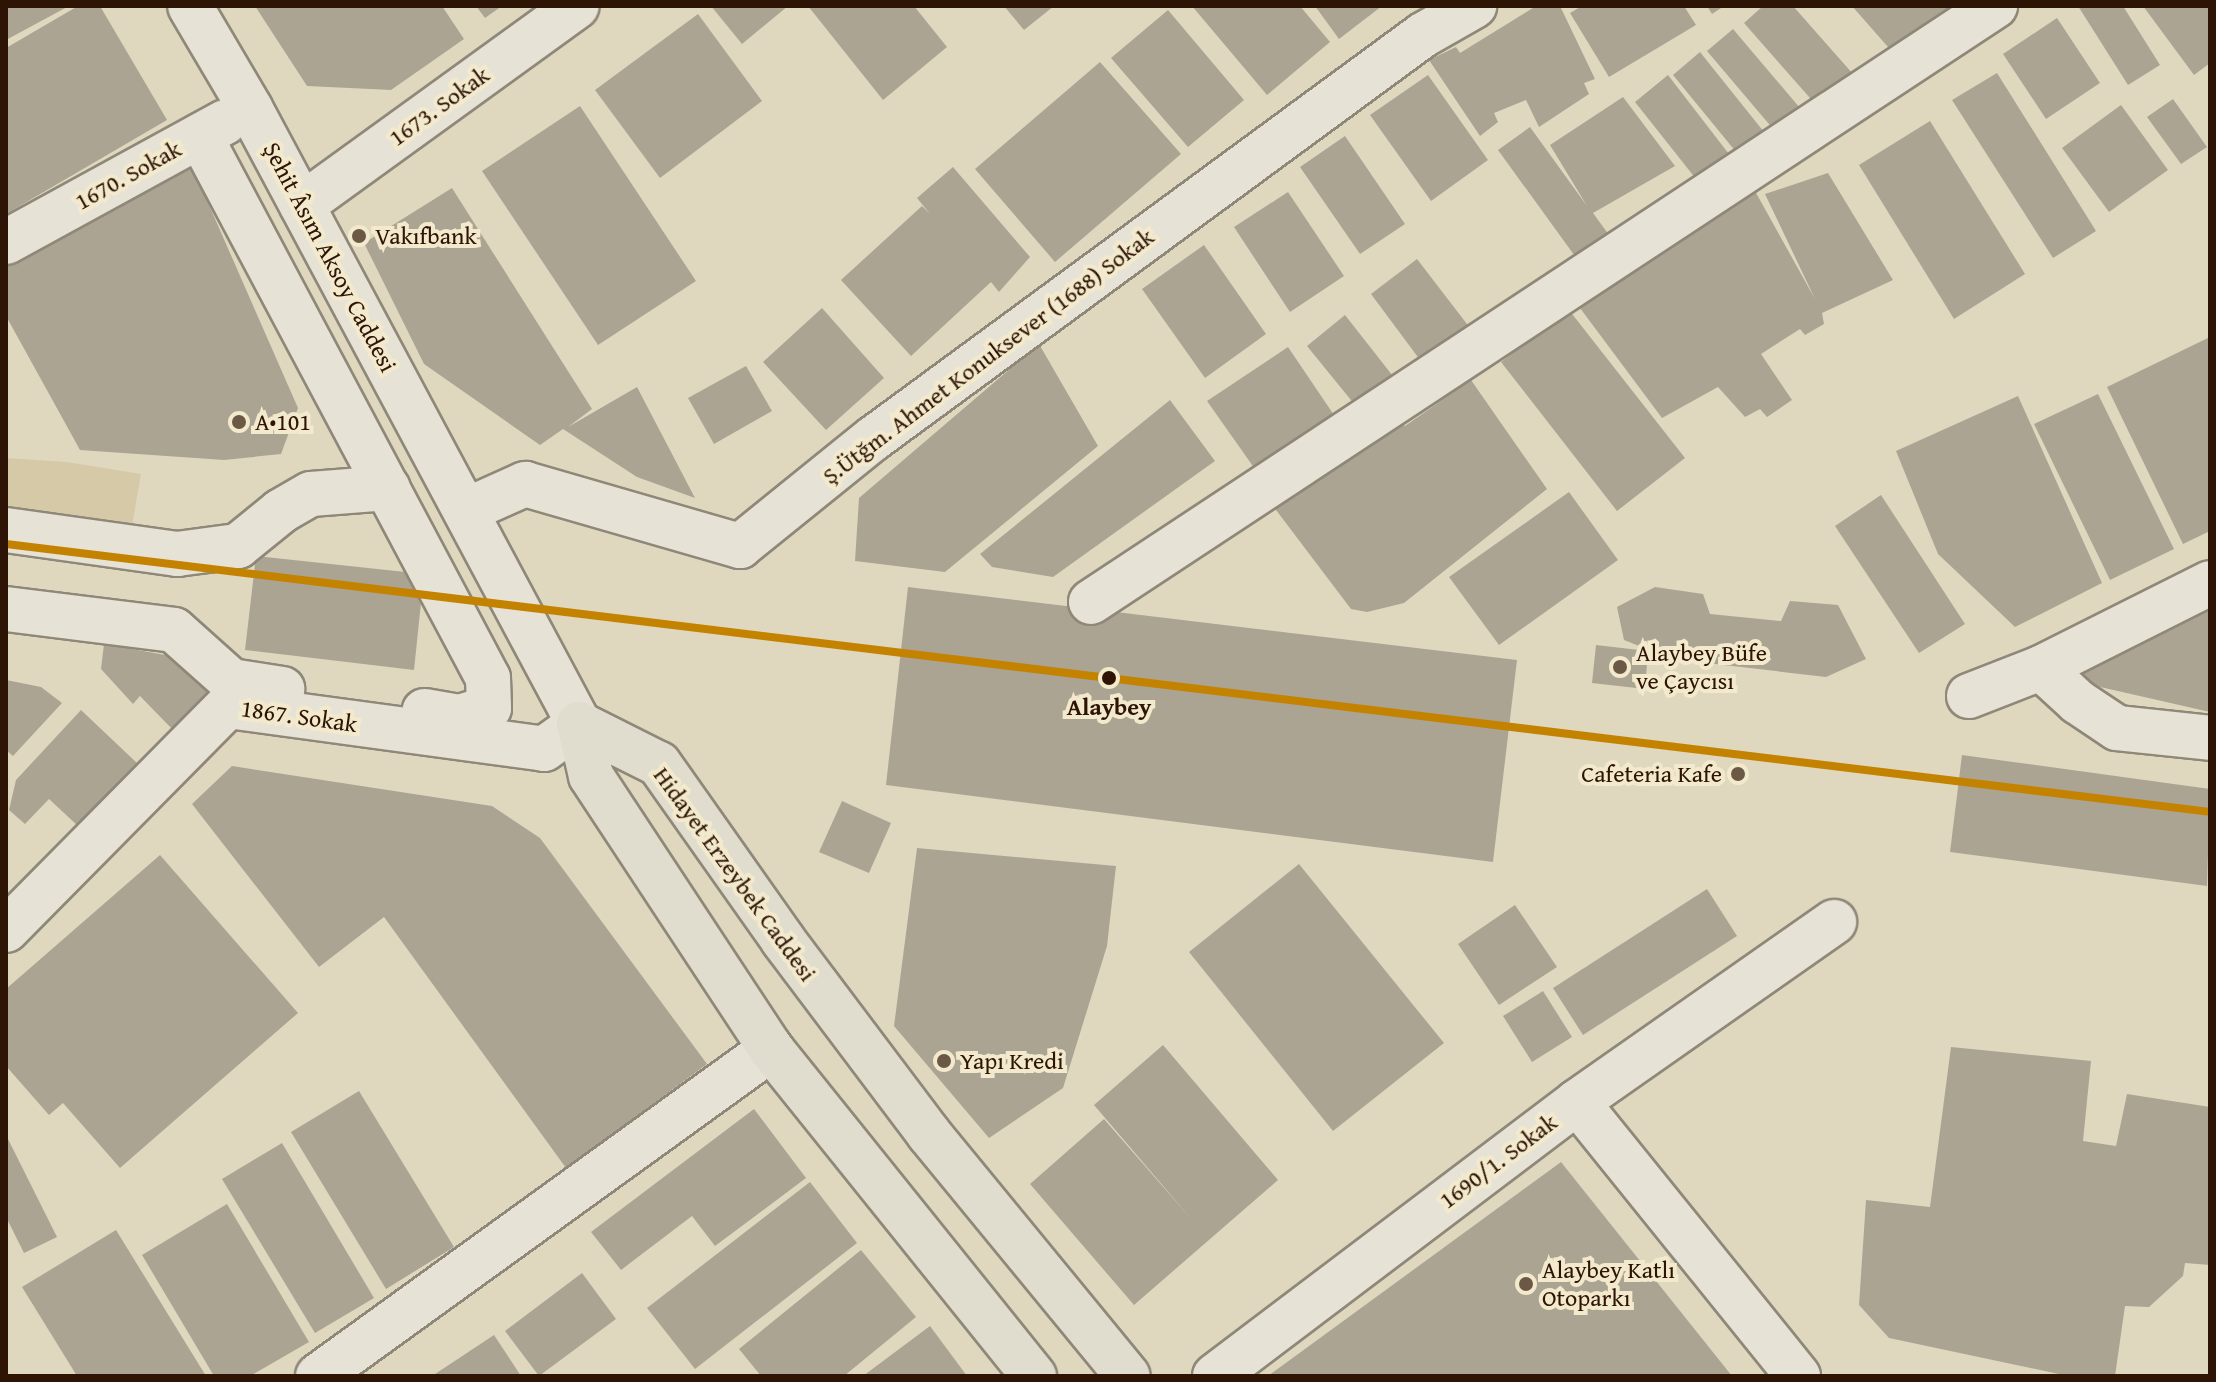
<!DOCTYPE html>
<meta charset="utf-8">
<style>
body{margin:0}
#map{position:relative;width:2216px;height:1382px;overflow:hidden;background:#dfd8bf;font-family:"Gentium Book Plus",serif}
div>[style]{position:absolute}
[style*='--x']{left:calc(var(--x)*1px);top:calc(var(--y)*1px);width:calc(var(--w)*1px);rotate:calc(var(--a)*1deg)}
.green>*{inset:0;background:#d5c9a8}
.building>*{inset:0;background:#aba493}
.roads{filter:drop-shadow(2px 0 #8f8879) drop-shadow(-2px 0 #8f8879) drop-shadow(0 2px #8f8879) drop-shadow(0 -2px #8f8879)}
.minor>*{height:44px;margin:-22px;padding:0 22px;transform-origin:22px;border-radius:22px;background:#e6e2d5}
.major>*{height:44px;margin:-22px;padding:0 22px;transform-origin:22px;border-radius:22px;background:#e1ddce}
.rail-1>*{height:8px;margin:-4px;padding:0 4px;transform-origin:4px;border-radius:4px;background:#c48201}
.dots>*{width:22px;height:22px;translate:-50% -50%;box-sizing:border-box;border:4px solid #f3eacd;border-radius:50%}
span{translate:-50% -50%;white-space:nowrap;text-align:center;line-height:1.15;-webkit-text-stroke:8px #f3eacd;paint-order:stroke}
.street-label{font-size:24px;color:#2d1405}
.poi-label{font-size:24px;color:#2d1405}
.left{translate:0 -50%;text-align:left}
.right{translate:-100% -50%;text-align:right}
.stop-label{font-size:24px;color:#2d1405;font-weight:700}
.frame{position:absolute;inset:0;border:8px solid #2d1405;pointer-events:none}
</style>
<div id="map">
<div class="green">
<i style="clip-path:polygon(6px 458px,67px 462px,141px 474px,132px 526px,6px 522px)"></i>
</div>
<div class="building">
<i style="clip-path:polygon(6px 6px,69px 6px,6px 40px)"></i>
<i style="clip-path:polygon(78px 6px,100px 6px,167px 120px,6px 214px,6px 48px)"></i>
<i style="clip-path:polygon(255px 6px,442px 6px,464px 39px,391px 90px,307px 86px)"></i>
<i style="clip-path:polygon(476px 6px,502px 6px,485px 18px)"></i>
<i style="clip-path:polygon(711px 6px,788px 6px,742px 44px)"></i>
<i style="clip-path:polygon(808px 6px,914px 6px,947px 47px,883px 100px)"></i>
<i style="clip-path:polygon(1004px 6px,1054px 6px,1024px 30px)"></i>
<i style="clip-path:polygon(1192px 6px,1300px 6px,1330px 42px,1267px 95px)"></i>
<i style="clip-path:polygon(1315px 6px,1382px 6px,1339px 39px)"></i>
<i style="clip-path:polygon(1536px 6px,1560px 6px,1595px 79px,1584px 83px,1589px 94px,1539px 127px,1526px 100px,1494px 113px,1498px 122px,1480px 136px,1429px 60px,1456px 47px,1460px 53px)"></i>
<i style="clip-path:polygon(1582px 6px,1684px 6px,1696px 25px,1609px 77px,1570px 13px)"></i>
<i style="clip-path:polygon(1707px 6px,1724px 6px,1712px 14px)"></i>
<i style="clip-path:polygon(1763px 6px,1793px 6px,1853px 74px,1817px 106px,1744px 23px)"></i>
<i style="clip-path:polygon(1852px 6px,1951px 6px,1895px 55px)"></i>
<i style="clip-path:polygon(2078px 6px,2123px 6px,2160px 65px,2128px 85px)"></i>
<i style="clip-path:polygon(2143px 6px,2210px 6px,2210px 63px,2194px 75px)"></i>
<i style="clip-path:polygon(1168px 10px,1244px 100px,1188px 147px,1111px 58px)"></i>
<i style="clip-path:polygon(698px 14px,762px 101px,660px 178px,595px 90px)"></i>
<i style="clip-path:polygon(2057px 18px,2100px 83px,2046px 119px,2003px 54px)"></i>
<i style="clip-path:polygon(1733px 29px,1800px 108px,1774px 130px,1707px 51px)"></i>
<i style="clip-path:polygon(1700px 52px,1768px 137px,1741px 158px,1673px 75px)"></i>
<i style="clip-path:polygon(1100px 62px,1181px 154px,1055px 262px,975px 169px)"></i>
<i style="clip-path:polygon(1997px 73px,2096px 231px,2053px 258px,1952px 100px)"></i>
<i style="clip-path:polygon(1428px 75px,1488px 160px,1431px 201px,1370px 115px)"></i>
<i style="clip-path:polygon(1668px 75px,1732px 158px,1700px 184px,1635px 102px)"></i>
<i style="clip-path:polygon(1623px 97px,1675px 166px,1593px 213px,1609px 235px,1577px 259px,1498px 150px,1530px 127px,1587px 206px,1550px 145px)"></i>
<i style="clip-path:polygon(2173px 99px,2207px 147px,2181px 164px,2147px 117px)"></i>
<i style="clip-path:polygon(2121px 105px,2168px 170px,2109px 212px,2062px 148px)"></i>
<i style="clip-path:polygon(580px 106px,696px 281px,598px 345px,482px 171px)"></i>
<i style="clip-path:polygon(1930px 121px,2025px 274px,1954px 319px,1859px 165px)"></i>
<i style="clip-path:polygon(1345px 136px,1405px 224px,1360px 254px,1300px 167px)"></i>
<i style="clip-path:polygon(191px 164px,298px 408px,281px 454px,224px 460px,80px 450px,6px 316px,6px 263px)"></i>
<i style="clip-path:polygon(953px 167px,1030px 257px,999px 292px,991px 282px,911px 356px,841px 280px,922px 206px,930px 214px,917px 198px)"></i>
<i style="clip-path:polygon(1828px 173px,1893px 280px,1822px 313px,1824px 324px,1805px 335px,1800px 329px,1761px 354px,1792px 400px,1767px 417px,1760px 409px,1745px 417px,1718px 387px,1662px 418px,1580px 308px,1755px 191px,1815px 299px,1765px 194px)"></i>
<i style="clip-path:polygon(452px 188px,592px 409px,568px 427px,637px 387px,695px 498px,637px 477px,563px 429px,540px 445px,424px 364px,364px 243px)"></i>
<i style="clip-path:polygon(1288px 192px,1344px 276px,1290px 312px,1234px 227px)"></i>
<i style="clip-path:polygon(1204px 245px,1266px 334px,1205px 378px,1142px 289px)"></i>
<i style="clip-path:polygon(1417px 259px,1470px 328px,1423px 364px,1371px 294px)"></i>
<i style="clip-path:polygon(822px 308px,884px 378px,826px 430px,763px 362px)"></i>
<i style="clip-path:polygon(1569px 310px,1685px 458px,1617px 511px,1501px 362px)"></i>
<i style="clip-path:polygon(1345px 315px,1396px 380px,1359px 410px,1307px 346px)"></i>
<i style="clip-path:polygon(2210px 337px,2210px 531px,2183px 544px,2107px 387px)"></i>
<i style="clip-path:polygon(1039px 344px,1098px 446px,945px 572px,855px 561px,859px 498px)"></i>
<i style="clip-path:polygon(1288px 347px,1336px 418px,1257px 472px,1207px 401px)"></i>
<i style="clip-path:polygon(746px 366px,772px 411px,714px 444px,688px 398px)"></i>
<i style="clip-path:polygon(1471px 380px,1547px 489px,1404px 603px,1367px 612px,1351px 609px,1273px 506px,1393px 417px,1405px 426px)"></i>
<i style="clip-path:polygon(2098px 394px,2174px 549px,2110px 580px,2034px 424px)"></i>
<i style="clip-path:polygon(2018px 396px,2102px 583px,2015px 627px,1938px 554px,1896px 451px)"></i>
<i style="clip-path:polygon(1170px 400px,1215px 461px,1053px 577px,992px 567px,980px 554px)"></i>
<i style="clip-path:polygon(1569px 492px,1618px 560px,1499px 645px,1449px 577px)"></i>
<i style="clip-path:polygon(1881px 495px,1965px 624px,1919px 653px,1835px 526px)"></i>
<i style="clip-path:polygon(256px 556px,424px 574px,414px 670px,245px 650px)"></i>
<i style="clip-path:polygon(908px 587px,1517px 660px,1493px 862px,886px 785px)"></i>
<i style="clip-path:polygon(1655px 587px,1703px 594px,1710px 614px,1781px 621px,1790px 601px,1838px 605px,1866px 659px,1826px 677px,1672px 659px,1624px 640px,1617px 607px)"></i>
<i style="clip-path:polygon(2210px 606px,2210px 712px,2087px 684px,2079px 667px)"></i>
<i style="clip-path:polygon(104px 644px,171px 656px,221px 688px,175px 732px,140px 696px,133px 704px,101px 669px)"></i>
<i style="clip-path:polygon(1596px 645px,1648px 651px,1645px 689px,1592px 683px)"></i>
<i style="clip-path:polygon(6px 680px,41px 687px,62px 703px,13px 756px,6px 750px)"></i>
<i style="clip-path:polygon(81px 710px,138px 764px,78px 826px,49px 799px,25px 824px,9px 810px,16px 780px)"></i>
<i style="clip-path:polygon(1962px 755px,2210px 789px,2207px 886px,1950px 852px)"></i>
<i style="clip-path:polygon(232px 766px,492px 806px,540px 838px,707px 1064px,566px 1168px,384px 917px,319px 967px,192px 804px)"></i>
<i style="clip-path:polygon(842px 801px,891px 823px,869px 873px,819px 852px)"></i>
<i style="clip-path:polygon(917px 848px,1116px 866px,1107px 946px,1063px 1088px,989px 1138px,894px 1026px)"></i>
<i style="clip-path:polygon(160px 855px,298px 1013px,120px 1168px,63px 1103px,49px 1115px,6px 1066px,6px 989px)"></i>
<i style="clip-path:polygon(1299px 864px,1444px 1043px,1333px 1131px,1189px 952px)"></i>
<i style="clip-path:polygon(1707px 889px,1737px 936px,1583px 1035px,1553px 988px)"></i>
<i style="clip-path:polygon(1515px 905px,1557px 967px,1499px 1005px,1458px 944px)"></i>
<i style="clip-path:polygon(1543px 991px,1572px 1037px,1532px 1062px,1503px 1016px)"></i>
<i style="clip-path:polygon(1163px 1045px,1278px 1180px,1134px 1305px,1030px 1184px,1104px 1119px,1193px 1221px,1094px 1105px)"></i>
<i style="clip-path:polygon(1951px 1047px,2091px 1061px,2083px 1141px,2116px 1146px,2127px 1094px,2210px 1107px,2210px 1265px,2185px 1263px,2183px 1276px,2149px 1307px,2125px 1306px,2115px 1376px,2068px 1376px,1889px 1338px,1859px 1305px,1866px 1200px,1930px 1207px)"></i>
<i style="clip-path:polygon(359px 1091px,454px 1247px,386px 1289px,291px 1132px)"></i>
<i style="clip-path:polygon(754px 1109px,806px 1178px,715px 1246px,692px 1216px,621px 1270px,591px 1232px)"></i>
<i style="clip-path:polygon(6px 1135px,57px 1237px,24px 1253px,6px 1217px)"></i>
<i style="clip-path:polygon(282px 1143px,374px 1298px,315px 1333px,222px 1179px)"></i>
<i style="clip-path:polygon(1561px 1162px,1732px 1376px,1268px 1376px)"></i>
<i style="clip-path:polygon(810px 1182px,857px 1243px,695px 1369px,647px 1308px)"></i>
<i style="clip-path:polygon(227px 1204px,309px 1342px,250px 1376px,214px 1376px,142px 1255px)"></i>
<i style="clip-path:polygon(116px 1230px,206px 1376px,77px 1376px,22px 1287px)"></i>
<i style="clip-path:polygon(861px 1250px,916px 1317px,844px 1376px,761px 1376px,739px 1349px)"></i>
<i style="clip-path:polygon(582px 1273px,616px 1319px,539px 1376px,505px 1331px)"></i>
<i style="clip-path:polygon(930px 1326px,967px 1376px,863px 1376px)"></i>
<i style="clip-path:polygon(494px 1335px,521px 1376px,432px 1376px)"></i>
</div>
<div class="roads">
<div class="minor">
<i style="--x:200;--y:136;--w:614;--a:62.02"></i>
<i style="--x:488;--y:678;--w:30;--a:88"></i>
<i style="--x:489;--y:708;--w:31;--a:163"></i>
<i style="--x:459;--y:717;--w:35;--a:-170"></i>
<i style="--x:302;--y:205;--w:339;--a:-35.9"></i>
<i style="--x:6;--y:242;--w:250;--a:-28.7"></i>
<i style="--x:467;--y:510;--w:64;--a:-24.1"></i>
<i style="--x:525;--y:484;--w:224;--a:16.1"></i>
<i style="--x:740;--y:546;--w:172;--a:-38.9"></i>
<i style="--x:874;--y:438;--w:681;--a:-36.28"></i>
<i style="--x:1423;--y:35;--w:59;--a:-29.6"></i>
<i style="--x:6;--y:530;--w:173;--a:8"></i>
<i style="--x:177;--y:554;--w:62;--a:-7.5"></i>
<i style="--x:238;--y:546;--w:55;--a:-39.1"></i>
<i style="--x:281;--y:511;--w:34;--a:-30"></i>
<i style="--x:311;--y:494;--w:77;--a:-4.5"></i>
<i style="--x:1091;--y:602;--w:1083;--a:-33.4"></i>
<i style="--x:6;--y:609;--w:169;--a:7.1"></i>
<i style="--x:174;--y:630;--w:76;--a:41.8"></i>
<i style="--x:231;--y:681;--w:52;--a:8.9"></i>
<i style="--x:2041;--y:668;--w:50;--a:42.6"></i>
<i style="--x:2078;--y:702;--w:47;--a:33.7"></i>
<i style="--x:2117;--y:728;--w:94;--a:6.1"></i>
<i style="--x:1969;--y:696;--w:77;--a:-21.3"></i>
<i style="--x:2041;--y:668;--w:189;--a:-26.7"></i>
<i style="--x:6;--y:930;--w:315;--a:-45.3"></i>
<i style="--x:228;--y:706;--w:319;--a:7.7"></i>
<i style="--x:544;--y:749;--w:43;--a:-35.5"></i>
<i style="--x:579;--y:724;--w:698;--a:-118.11"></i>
<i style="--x:250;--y:108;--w:118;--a:-120.5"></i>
<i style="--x:1577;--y:1102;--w:314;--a:-35"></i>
<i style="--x:318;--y:1376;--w:559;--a:-35.82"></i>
<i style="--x:1215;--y:1376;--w:454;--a:-37.1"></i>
<i style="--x:1577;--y:1102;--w:352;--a:51.1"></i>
</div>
<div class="major">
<i style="--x:579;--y:724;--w:89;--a:26.6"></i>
<i style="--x:659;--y:764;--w:215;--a:54.8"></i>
<i style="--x:783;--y:940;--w:243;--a:53"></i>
<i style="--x:929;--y:1134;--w:313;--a:50.6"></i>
<i style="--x:579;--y:724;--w:53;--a:77"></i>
<i style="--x:591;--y:776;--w:327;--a:56.6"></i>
<i style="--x:771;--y:1049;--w:420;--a:51.2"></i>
</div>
</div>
<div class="rail-1">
<i style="--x:6;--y:544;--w:2220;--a:6.93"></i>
</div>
<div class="dots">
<i style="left:359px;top:236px;background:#6b5946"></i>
<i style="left:239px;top:422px;background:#6b5946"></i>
<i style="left:1620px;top:667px;background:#6b5946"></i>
<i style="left:1109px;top:678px;background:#2d1405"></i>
<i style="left:1738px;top:774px;background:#6b5946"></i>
<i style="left:944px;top:1061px;background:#6b5946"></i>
<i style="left:1526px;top:1284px;background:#6b5946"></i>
</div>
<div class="street-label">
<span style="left:439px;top:106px;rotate:-36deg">1673. Sokak</span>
<span style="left:128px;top:175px;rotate:-29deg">1670. Sokak</span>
<span style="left:330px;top:257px;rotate:62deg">Şehit Âsım Aksoy Caddesi</span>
<span style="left:988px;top:356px;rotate:-37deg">Ş.Ütğm. Ahmet Konuksever (1688) Sokak</span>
<span style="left:299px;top:716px;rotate:8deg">1867. Sokak</span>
<span style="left:735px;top:874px;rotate:54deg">Hidayet Erzeybek Caddesi</span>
<span style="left:1498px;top:1161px;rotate:-37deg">1690/1. Sokak</span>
</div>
<div class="poi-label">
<span class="left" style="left:375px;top:236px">Vakıfbank</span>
<span class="left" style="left:255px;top:422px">A•101</span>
<span class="left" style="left:1636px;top:667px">Alaybey Büfe<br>ve Çaycısı</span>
<span class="right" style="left:1722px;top:774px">Cafeteria Kafe</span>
<span class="left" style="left:960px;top:1061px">Yapı Kredi</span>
<span class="left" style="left:1542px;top:1284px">Alaybey Katlı<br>Otoparkı</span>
</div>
<div class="stop-label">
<span style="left:1109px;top:707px">Alaybey</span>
</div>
<div class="frame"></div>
</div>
